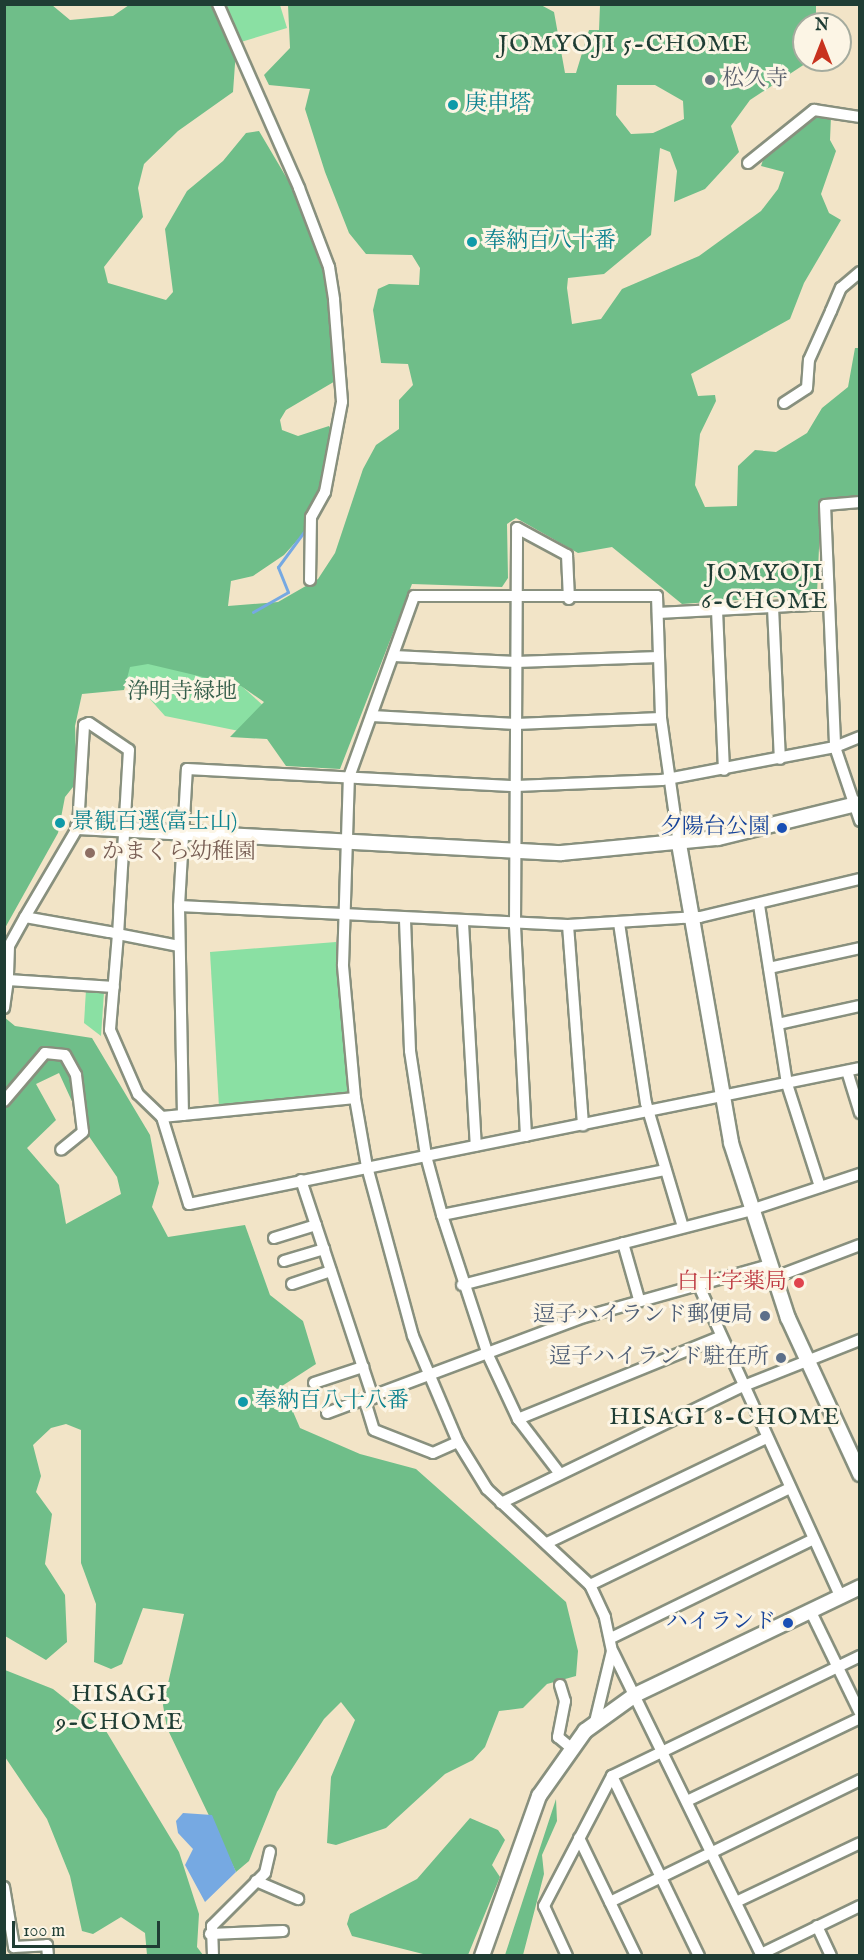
<!DOCTYPE html>
<meta charset="utf-8">
<style>
body{margin:0}
#map{position:relative;width:864px;height:1960px;overflow:hidden;background:#f2e4c7;font-family:"IM FELL English","Noto Serif JP",serif}
div>[style]{position:absolute}
[style*='--x']{left:calc(var(--x)*1px);top:calc(var(--y)*1px);width:calc(var(--w)*1px);rotate:calc(var(--a)*1deg)}
.green>*{inset:0;background:#8ae0a3}
.forest>*{inset:0;background:#6fbe89}
.water>*{inset:0;background:#76a9e2}
.stream>*{height:3px;margin:-1.5px;padding:0 1.5px;transform-origin:1.5px;border-radius:1.5px;background:#76a9e2}
.roads{filter:drop-shadow(2px 0 #88907e) drop-shadow(-2px 0 #88907e) drop-shadow(0 2px #88907e) drop-shadow(0 -2px #88907e)}
.minor>*{height:10px;margin:-5px;padding:0 5px;transform-origin:5px;border-radius:5px;background:#fff}
.tertiary>*{height:14px;margin:-7px;padding:0 7px;transform-origin:7px;border-radius:7px;background:#fff}
.dots>*{width:16px;height:16px;translate:-50% -50%;box-sizing:border-box;border:3px solid #fcf5e5;border-radius:50%}
span{translate:-50% -50%;white-space:nowrap;text-align:center;line-height:1.15;-webkit-text-stroke:6px #fcf5e5;paint-order:stroke}
.worship-label{font-size:22px;color:#5b616d}
.left{translate:0 -50%;text-align:left}
.culture-label{font-size:22px;color:#0d838f}
.park-label{font-size:22px;color:#345e4a}
.transit-label{font-size:22px;color:#164399}
.right{translate:-100% -50%;text-align:right}
.education-label{font-size:22px;color:#785e54}
.health-label{font-size:22px;color:#be3a42}
.service-label{font-size:22px;color:#4e5e75}
.neighbourhood-label{font-size:24px;color:#1f3d34;letter-spacing:1.5px}
.frame{position:absolute;inset:0;border:6px solid #1f3d34;pointer-events:none}
.north{position:absolute;left:792px;top:12px;width:60px;height:60px;box-sizing:border-box;background:#fcf5e5;border:2px solid #a4ab9e;border-radius:50%;rotate:0deg;font-size:16px;font-weight:700;line-height:24px;text-align:center;color:#1f3d34}
.north::after{content:'';display:block;margin:auto;width:21px;height:27px;background:#c8321e;clip-path:polygon(50% 0,100% 100%,50% 72%,0 100%)}
.scale{position:absolute;left:12px;top:1921px;width:148px;height:27px;box-sizing:border-box;border:3px solid #1f3d34;border-top:0;padding-left:8px;font-size:18px;line-height:21px;white-space:nowrap;color:#1f3d34;-webkit-text-stroke:4px #fcf5e5;paint-order:stroke}
</style>
<div id="map">
<div class="green">
<i style="clip-path:polygon(222px 5px,280px 5px,287px 28px,241px 42px)"></i>
<i style="clip-path:polygon(105px 638px,237px 682px,267px 709px,244px 732px,165px 716px,132px 679px,104px 676px)"></i>
<i style="clip-path:polygon(336px 942px,348px 1094px,219px 1107px,210px 952px)"></i>
<i style="clip-path:polygon(86px 990px,104px 992px,101px 1036px,84px 1023px)"></i>
</div>
<div class="forest">
<i style="clip-path:polygon(evenodd,736px 4px,816px 5px,816px 16px,825px 24px,804px 24px,804px 60px,811px 60px,750px 100px,731px 126px,739px 152px,705px 189px,674px 202px,677px 171px,670px 152px,660px 148px,651px 235px,604px 274px,568px 278px,567px 288px,572px 324px,601px 319px,622px 289px,699px 256px,761px 211px,778px 189px,784px 172px,761px 166px,765px 154px,806px 119px,831px 116px,830px 140px,836px 151px,821px 194px,829px 213px,841px 220px,804px 283px,790px 319px,691px 374px,698px 396px,715px 395px,716px 401px,700px 434px,695px 485px,705px 507px,737px 506px,738px 466px,755px 450px,776px 452px,807px 433px,822px 408px,848px 387px,855px 348px,859px 348px,859px 498px,821px 502px,817px 594px,682px 604px,612px 547px,578px 553px,516px 518px,507px 524px,508px 578px,502px 587px,412px 584px,340px 769px,286px 766px,267px 739px,230px 737px,264px 702px,241px 686px,148px 664px,130px 667px,124px 690px,82px 694px,75px 726px,77px 782px,65px 797px,58px 833px,5px 928px,5px 5px,52px 5px,70px 20px,113px 16px,129px 5px,223px 5px,236px 50px,233px 92px,178px 131px,144px 164px,138px 188px,143px 217px,104px 267px,108px 283px,166px 300px,173px 292px,165px 229px,187px 191px,223px 161px,246px 133px,259px 131px,318px 231px,336px 281px,337px 380px,286px 410px,280px 420px,282px 430px,298px 436px,329px 426px,335px 436px,333px 467px,310px 526px,284px 555px,253px 576px,231px 581px,228px 606px,278px 602px,318px 579px,335px 553px,363px 469px,376px 445px,399px 429px,399px 400px,413px 385px,408px 364px,381px 363px,373px 310px,378px 289px,389px 284px,419px 285px,420px 268px,412px 255px,366px 254px,349px 233px,325px 172px,305px 109px,310px 89px,269px 85px,264px 75px,290px 48px,288px 5px,541px 5px,554px 12px,565px 73px,576px 73px,589px 30px,599px 30px,600px 5px,736px 4px,617px 85px,655px 85px,683px 101px,684px 119px,653px 133px,631px 134px,616px 115px,617px 85px)"></i>
<i style="clip-path:polygon(evenodd,4px 1017px,15px 1026px,92px 1038px,150px 1135px,159px 1183px,152px 1207px,168px 1237px,245px 1225px,270px 1295px,303px 1321px,316px 1364px,282px 1386px,300px 1428px,360px 1454px,416px 1469px,566px 1602px,578px 1651px,576px 1676px,547px 1684px,523px 1708px,499px 1711px,485px 1747px,473px 1760px,445px 1774px,386px 1828px,336px 1845px,327px 1843px,331px 1777px,355px 1720px,341px 1702px,324px 1719px,277px 1792px,249px 1861px,236px 1872px,167px 1728px,163px 1705px,184px 1614px,143px 1608px,122px 1664px,111px 1669px,94px 1662px,96px 1604px,81px 1563px,81px 1430px,66px 1424px,51px 1428px,33px 1445px,41px 1476px,36px 1492px,52px 1514px,45px 1564px,65px 1595px,67px 1642px,46px 1660px,5px 1636px,4px 1017px,59px 1073px,86px 1132px,117px 1177px,121px 1194px,66px 1224px,59px 1185px,27px 1148px,56px 1120px,36px 1084px,59px 1073px)"></i>
<i style="clip-path:polygon(5px 1670px,53px 1689px,106px 1731px,179px 1852px,199px 1914px,197px 1947px,203px 1955px,147px 1955px,145px 1933px,121px 1917px,93px 1934px,82px 1931px,70px 1876px,47px 1819px,5px 1757px)"></i>
<i style="clip-path:polygon(556px 1799px,557px 1821px,542px 1855px,544px 1874px,523px 1955px,505px 1955px)"></i>
<i style="clip-path:polygon(470px 1818px,498px 1830px,505px 1840px,492px 1865px,500px 1877px,468px 1955px,427px 1955px,352px 1936px,347px 1924px,350px 1914px,417px 1879px)"></i>
</div>
<div class="water">
<i style="clip-path:polygon(183px 1813px,212px 1815px,236px 1872px,205px 1902px,185px 1865px,193px 1849px,178px 1833px,176px 1821px)"></i>
</div>
<div class="stream">
<i style="--x:256;--y:103;--w:41;--a:65.3"></i>
<i style="--x:253;--y:612;--w:40;--a:-29.7"></i>
<i style="--x:288;--y:592;--w:27;--a:-112"></i>
<i style="--x:278;--y:567;--w:47;--a:-53.6"></i>
</div>
<div class="roads">
<div class="minor">
<i style="--x:218;--y:4;--w:201;--a:66.2"></i>
<i style="--x:299;--y:188;--w:85;--a:69.2"></i>
<i style="--x:329;--y:267;--w:33;--a:81"></i>
<i style="--x:334;--y:300;--w:102;--a:85.5"></i>
<i style="--x:342;--y:402;--w:92;--a:100.7"></i>
<i style="--x:325;--y:492;--w:29;--a:119"></i>
<i style="--x:311;--y:517;--w:63;--a:90.9"></i>
<i style="--x:748;--y:163;--w:85;--a:-38.8"></i>
<i style="--x:814;--y:110;--w:47;--a:8.7"></i>
<i style="--x:784;--y:403;--w:27;--a:-33"></i>
<i style="--x:807;--y:388;--w:28;--a:-86"></i>
<i style="--x:809;--y:360;--w:54;--a:-65.8"></i>
<i style="--x:831;--y:311;--w:25;--a:-67"></i>
<i style="--x:841;--y:288;--w:25;--a:-40"></i>
<i style="--x:860;--y:502;--w:35;--a:175"></i>
<i style="--x:825;--y:505;--w:242;--a:87.6"></i>
<i style="--x:835;--y:747;--w:78;--a:71.3"></i>
<i style="--x:773;--y:607;--w:152;--a:87.4"></i>
<i style="--x:717;--y:610;--w:160;--a:87.5"></i>
<i style="--x:658;--y:613;--w:171;--a:-3"></i>
<i style="--x:394;--y:656;--w:122;--a:2.8"></i>
<i style="--x:516;--y:662;--w:143;--a:-2"></i>
<i style="--x:372;--y:716;--w:144;--a:3.2"></i>
<i style="--x:516;--y:724;--w:145;--a:-2.4"></i>
<i style="--x:759;--y:905;--w:181;--a:81.1"></i>
<i style="--x:787;--y:1084;--w:108;--a:72.2"></i>
<i style="--x:179;--y:906;--w:389;--a:2.8"></i>
<i style="--x:568;--y:925;--w:132;--a:-3.5"></i>
<i style="--x:700;--y:917;--w:164;--a:-13.4"></i>
<i style="--x:25;--y:917;--w:33;--a:119"></i>
<i style="--x:9;--y:946;--w:34;--a:92"></i>
<i style="--x:8;--y:980;--w:106;--a:3.8"></i>
<i style="--x:405;--y:920;--w:131;--a:87.8"></i>
<i style="--x:410;--y:1051;--w:106;--a:81.3"></i>
<i style="--x:426;--y:1156;--w:61;--a:74.8"></i>
<i style="--x:442;--y:1215;--w:147;--a:71.8"></i>
<i style="--x:488;--y:1355;--w:71;--a:64.9"></i>
<i style="--x:518;--y:1419;--w:69;--a:52.6"></i>
<i style="--x:463;--y:923;--w:223;--a:86.7"></i>
<i style="--x:619;--y:923;--w:182;--a:81.5"></i>
<i style="--x:646;--y:1103;--w:129;--a:73.4"></i>
<i style="--x:568;--y:925;--w:201;--a:85.7"></i>
<i style="--x:179;--y:946;--w:62;--a:-168.9"></i>
<i style="--x:118;--y:934;--w:9;--a:-167"></i>
<i style="--x:109;--y:932;--w:85;--a:-169.9"></i>
<i style="--x:25;--y:917;--w:104;--a:-59.5"></i>
<i style="--x:78;--y:827;--w:102;--a:-86.6"></i>
<i style="--x:84;--y:725;--w:5;--a:-22"></i>
<i style="--x:89;--y:723;--w:48;--a:34"></i>
<i style="--x:129;--y:750;--w:184;--a:93.4"></i>
<i style="--x:118;--y:934;--w:96;--a:94.8"></i>
<i style="--x:110;--y:1030;--w:70;--a:66.4"></i>
<i style="--x:138;--y:1094;--w:33;--a:44"></i>
<i style="--x:162;--y:1117;--w:194;--a:-5.6"></i>
<i style="--x:769;--y:968;--w:93;--a:-12.4"></i>
<i style="--x:4;--y:1008;--w:28;--a:-82"></i>
<i style="--x:778;--y:1024;--w:84;--a:-12.4"></i>
<i style="--x:847;--y:1071;--w:44;--a:72.8"></i>
<i style="--x:4;--y:1101;--w:63;--a:-49.5"></i>
<i style="--x:45;--y:1053;--w:20;--a:6"></i>
<i style="--x:65;--y:1055;--w:23;--a:61"></i>
<i style="--x:76;--y:1075;--w:57;--a:83"></i>
<i style="--x:83;--y:1132;--w:28;--a:141"></i>
<i style="--x:183;--y:1115;--w:209;--a:-91.1"></i>
<i style="--x:179;--y:906;--w:137;--a:-86.7"></i>
<i style="--x:187;--y:769;--w:329;--a:3"></i>
<i style="--x:516;--y:786;--w:146;--a:-2.4"></i>
<i style="--x:662;--y:780;--w:176;--a:-10.8"></i>
<i style="--x:835;--y:747;--w:27;--a:-22"></i>
<i style="--x:162;--y:1117;--w:91;--a:72.8"></i>
<i style="--x:189;--y:1204;--w:685;--a:-11.46"></i>
<i style="--x:526;--y:1136;--w:210;--a:-93"></i>
<i style="--x:515;--y:926;--w:398;--a:-89.7"></i>
<i style="--x:517;--y:528;--w:57;--a:28.4"></i>
<i style="--x:567;--y:555;--w:44;--a:87.4"></i>
<i style="--x:301;--y:1180;--w:230;--a:71.7"></i>
<i style="--x:442;--y:1215;--w:228;--a:-11.4"></i>
<i style="--x:274;--y:1238;--w:44;--a:-17.2"></i>
<i style="--x:623;--y:1243;--w:58;--a:74.1"></i>
<i style="--x:284;--y:1261;--w:42;--a:-16.7"></i>
<i style="--x:773;--y:1278;--w:93;--a:-20.8"></i>
<i style="--x:292;--y:1284;--w:41;--a:-18.4"></i>
<i style="--x:698;--y:1284;--w:343;--a:65.5"></i>
<i style="--x:462;--y:1285;--w:299;--a:-14.5"></i>
<i style="--x:751;--y:1210;--w:115;--a:-18.3"></i>
<i style="--x:314;--y:1383;--w:52;--a:-18.1"></i>
<i style="--x:365;--y:1401;--w:30;--a:73"></i>
<i style="--x:374;--y:1430;--w:63;--a:21.3"></i>
<i style="--x:433;--y:1453;--w:27;--a:-24"></i>
<i style="--x:327;--y:1413;--w:274;--a:-20.5"></i>
<i style="--x:584;--y:1317;--w:192;--a:-15.7"></i>
<i style="--x:518;--y:1419;--w:218;--a:-22.1"></i>
<i style="--x:501;--y:1503;--w:267;--a:-25.8"></i>
<i style="--x:741;--y:1387;--w:128;--a:-21.6"></i>
<i style="--x:547;--y:1543;--w:241;--a:-25.6"></i>
<i style="--x:590;--y:1585;--w:220;--a:-25.9"></i>
<i style="--x:810;--y:1610;--w:114;--a:64.1"></i>
<i style="--x:611;--y:1638;--w:224;--a:-26"></i>
<i style="--x:613;--y:1652;--w:339;--a:63.9"></i>
<i style="--x:560;--y:1685;--w:17;--a:73"></i>
<i style="--x:565;--y:1701;--w:37;--a:101"></i>
<i style="--x:558;--y:1737;--w:16;--a:40"></i>
<i style="--x:595;--y:1722;--w:73;--a:-76.5"></i>
<i style="--x:612;--y:1651;--w:35;--a:-102"></i>
<i style="--x:605;--y:1617;--w:35;--a:-115"></i>
<i style="--x:590;--y:1585;--w:141;--a:-137"></i>
<i style="--x:487;--y:1489;--w:55;--a:-121.7"></i>
<i style="--x:458;--y:1442;--w:115;--a:-113"></i>
<i style="--x:413;--y:1336;--w:175;--a:-105.2"></i>
<i style="--x:367;--y:1167;--w:70;--a:-99.9"></i>
<i style="--x:355;--y:1098;--w:134;--a:-95.2"></i>
<i style="--x:343;--y:965;--w:188;--a:-88.2"></i>
<i style="--x:349;--y:777;--w:192;--a:-70.2"></i>
<i style="--x:414;--y:596;--w:243;--a:0"></i>
<i style="--x:657;--y:596;--w:122;--a:88.1"></i>
<i style="--x:661;--y:718;--w:127;--a:81.9"></i>
<i style="--x:612;--y:1776;--w:200;--a:64.2"></i>
<i style="--x:687;--y:1801;--w:192;--a:-25.6"></i>
<i style="--x:579;--y:1838;--w:131;--a:64.2"></i>
<i style="--x:256;--y:1881;--w:46;--a:23.2"></i>
<i style="--x:4;--y:1887;--w:61;--a:80.5"></i>
<i style="--x:14;--y:1947;--w:33;--a:-3"></i>
<i style="--x:47;--y:1945;--w:11;--a:85"></i>
<i style="--x:610;--y:1902;--w:278;--a:-26"></i>
<i style="--x:736;--y:1902;--w:137;--a:-25.4"></i>
<i style="--x:817;--y:1926;--w:33;--a:65"></i>
<i style="--x:210;--y:1934;--w:73;--a:-2.4"></i>
<i style="--x:761;--y:1954;--w:110;--a:-25.9"></i>
<i style="--x:213;--y:1956;--w:30;--a:-92"></i>
<i style="--x:212;--y:1926;--w:75;--a:-45"></i>
<i style="--x:265;--y:1873;--w:22;--a:-77"></i>
<i style="--x:567;--y:1956;--w:55;--a:-114.7"></i>
<i style="--x:544;--y:1906;--w:147;--a:-62.4"></i>
<i style="--x:612;--y:1776;--w:276;--a:-25.8"></i>
</div>
<div class="tertiary">
<i style="--x:78;--y:827;--w:484;--a:3.1"></i>
<i style="--x:561;--y:853;--w:158;--a:-5.5"></i>
<i style="--x:718;--y:838;--w:146;--a:-13.8"></i>
<i style="--x:679;--y:844;--w:303;--a:80.1"></i>
<i style="--x:731;--y:1143;--w:184;--a:72"></i>
<i style="--x:788;--y:1318;--w:172;--a:65.2"></i>
<i style="--x:482;--y:1956;--w:170;--a:-70.4"></i>
<i style="--x:539;--y:1796;--w:80;--a:-54.7"></i>
<i style="--x:585;--y:1731;--w:62;--a:-35.8"></i>
<i style="--x:635;--y:1695;--w:250;--a:-25.6"></i>
</div>
</div>
<div class="dots">
<i style="left:710px;top:80px;background:#6b7280"></i>
<i style="left:453px;top:105px;background:#0f9aa8"></i>
<i style="left:472px;top:242px;background:#0f9aa8"></i>
<i style="left:60px;top:823px;background:#0f9aa8"></i>
<i style="left:782px;top:828px;background:#1a4fb4"></i>
<i style="left:90px;top:853px;background:#8d6e63"></i>
<i style="left:799px;top:1283px;background:#e0444e"></i>
<i style="left:765px;top:1316px;background:#5c6f8a"></i>
<i style="left:781px;top:1358px;background:#5c6f8a"></i>
<i style="left:243px;top:1402px;background:#0f9aa8"></i>
<i style="left:788px;top:1623px;background:#1a4fb4"></i>
</div>
<div class="worship-label">
<span class="left" style="left:722px;top:80px">松久寺</span>
</div>
<div class="culture-label">
<span class="left" style="left:465px;top:105px">庚申塔</span>
<span class="left" style="left:484px;top:242px">奉納百八十番</span>
<span class="left" style="left:72px;top:823px">景観百選(富士山)</span>
<span class="left" style="left:255px;top:1402px">奉納百八十八番</span>
</div>
<div class="park-label">
<span style="left:182px;top:693px">浄明寺緑地</span>
</div>
<div class="transit-label">
<span class="right" style="left:770px;top:828px">夕陽台公園</span>
<span class="right" style="left:776px;top:1623px">ハイランド</span>
</div>
<div class="education-label">
<span class="left" style="left:102px;top:853px">かまくら幼稚園</span>
</div>
<div class="health-label">
<span class="right" style="left:787px;top:1283px">白十字薬局</span>
</div>
<div class="service-label">
<span class="right" style="left:753px;top:1316px">逗子ハイランド郵便局</span>
<span class="right" style="left:769px;top:1358px">逗子ハイランド駐在所</span>
</div>
<div class="neighbourhood-label">
<span style="left:624px;top:45px">JOMYOJI 5-CHOME</span>
<span style="left:765px;top:588px">JOMYOJI<br>6-CHOME</span>
<span style="left:725px;top:1418px">HISAGI 8-CHOME</span>
<span style="left:120px;top:1709px">HISAGI<br>9-CHOME</span>
</div>
<div class="frame"></div>
<div class="north">N</div>
<div class="scale">100 m</div>
</div>
